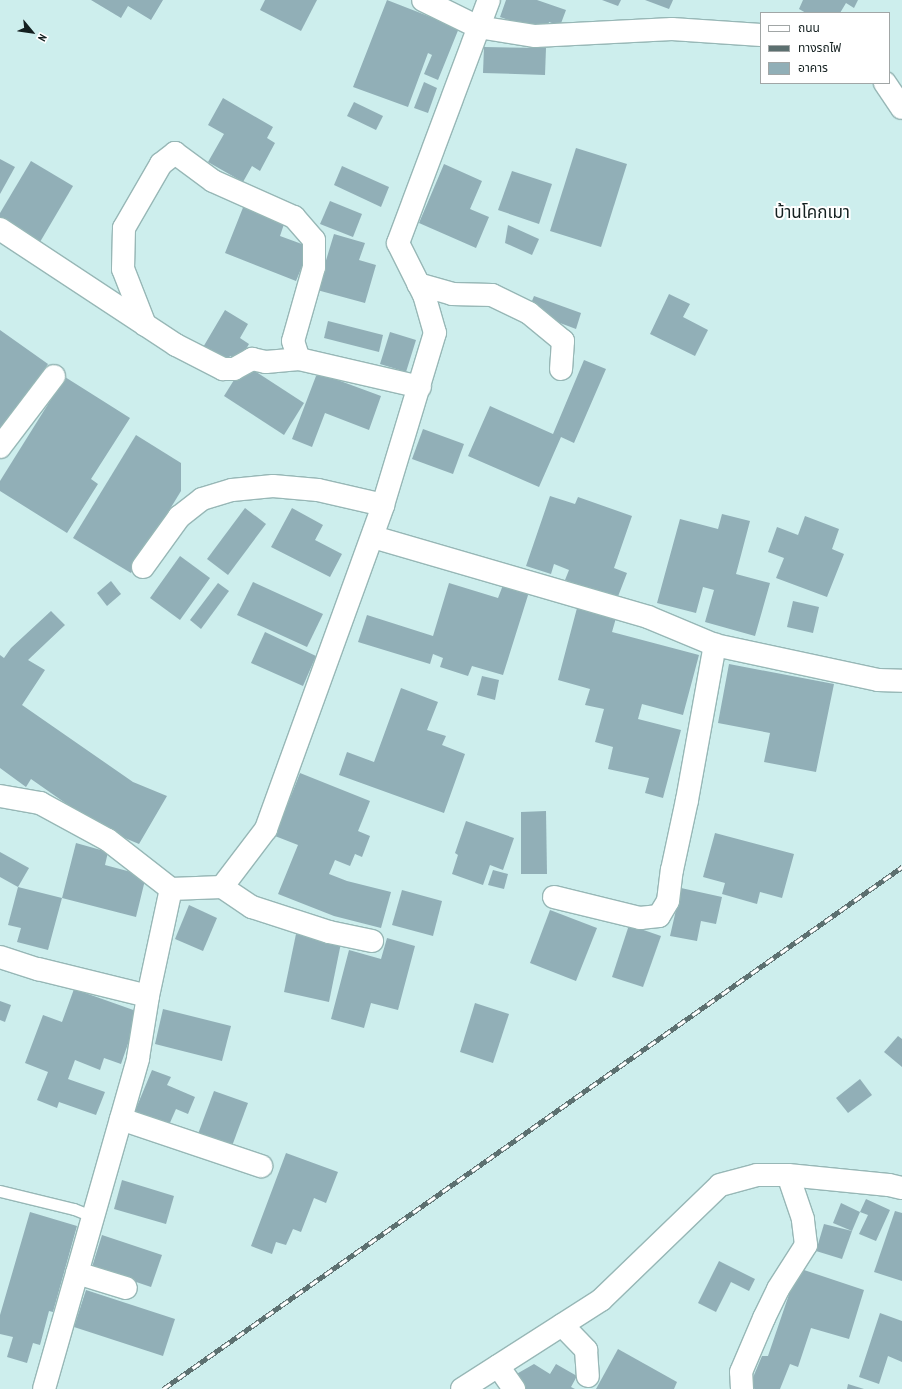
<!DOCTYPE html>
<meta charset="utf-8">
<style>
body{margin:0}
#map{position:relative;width:902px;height:1389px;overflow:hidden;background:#cdeeed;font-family:"PT Sans Narrow","Noto Sans Thai",sans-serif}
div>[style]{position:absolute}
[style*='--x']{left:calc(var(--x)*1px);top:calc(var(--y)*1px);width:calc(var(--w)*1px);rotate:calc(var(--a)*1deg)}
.building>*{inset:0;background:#91afb7}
.roads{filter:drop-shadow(1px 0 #97b7b6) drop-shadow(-1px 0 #97b7b6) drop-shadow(0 1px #97b7b6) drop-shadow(0 -1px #97b7b6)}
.lane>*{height:11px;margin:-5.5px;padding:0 5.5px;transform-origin:5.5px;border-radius:5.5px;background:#fff}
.street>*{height:22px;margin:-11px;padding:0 11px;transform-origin:11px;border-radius:11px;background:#fff}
.rail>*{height:4.5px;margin-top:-2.25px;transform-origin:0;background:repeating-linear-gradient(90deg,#fff 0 9px,#5c7070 0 18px);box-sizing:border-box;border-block:1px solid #5c7070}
span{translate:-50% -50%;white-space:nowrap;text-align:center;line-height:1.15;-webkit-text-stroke:4px #fff;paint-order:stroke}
.quarter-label{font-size:17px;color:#142020}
.legend{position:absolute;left:760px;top:12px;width:130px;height:72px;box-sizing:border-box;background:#fff;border:1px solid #a1a6a6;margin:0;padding:5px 7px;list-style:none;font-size:12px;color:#142020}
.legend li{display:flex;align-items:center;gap:8px;height:20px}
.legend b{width:20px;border:1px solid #a1a6a6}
.north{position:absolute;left:12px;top:12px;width:40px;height:40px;-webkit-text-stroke:3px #fff;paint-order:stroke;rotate:119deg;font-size:11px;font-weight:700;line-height:16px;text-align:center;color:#142020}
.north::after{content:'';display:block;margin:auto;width:14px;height:18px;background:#142020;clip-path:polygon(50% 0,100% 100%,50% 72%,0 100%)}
</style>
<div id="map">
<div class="building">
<i style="clip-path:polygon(91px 0,163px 0,151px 20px,128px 6px,121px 18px)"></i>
<i style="clip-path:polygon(265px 0,317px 0,301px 31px,260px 10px)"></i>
<i style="clip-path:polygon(387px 0,459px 28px,438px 80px,424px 74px,432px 55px,428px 53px,408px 107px,353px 87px)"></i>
<i style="clip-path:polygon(506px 0,537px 0,566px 10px,560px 26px,549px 22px,546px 33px,500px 17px)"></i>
<i style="clip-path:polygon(602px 0,621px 0,618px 6px)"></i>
<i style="clip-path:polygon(645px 0,673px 0,669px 9px)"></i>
<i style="clip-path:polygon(803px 0,858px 0,854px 8px,846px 3px,840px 13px,806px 13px,799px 9px)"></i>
<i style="clip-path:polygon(484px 47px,546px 48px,545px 75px,483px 73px)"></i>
<i style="clip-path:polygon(424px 82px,437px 88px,428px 113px,414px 108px)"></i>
<i style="clip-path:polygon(223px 98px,273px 127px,267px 138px,275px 143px,260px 171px,252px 166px,243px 182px,208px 162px,224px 134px,208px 125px)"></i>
<i style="clip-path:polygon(354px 102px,383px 116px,376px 130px,347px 116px)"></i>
<i style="clip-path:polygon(576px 148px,627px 164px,601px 247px,550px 231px)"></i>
<i style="clip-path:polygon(0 159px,15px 167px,0 194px)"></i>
<i style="clip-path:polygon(31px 161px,73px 186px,40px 242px,0 218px,0 213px)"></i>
<i style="clip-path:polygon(444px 164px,482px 181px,470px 209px,489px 217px,476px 248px,419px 223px)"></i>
<i style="clip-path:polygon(342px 166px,389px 187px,381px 207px,334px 185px)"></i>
<i style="clip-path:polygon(512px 171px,552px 184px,539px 224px,498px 210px)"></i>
<i style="clip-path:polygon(330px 201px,362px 214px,353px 237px,320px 224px)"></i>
<i style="clip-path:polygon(244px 205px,285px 221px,280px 236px,310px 247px,296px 281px,225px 253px)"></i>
<i style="clip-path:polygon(508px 225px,539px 239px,532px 255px,505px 243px)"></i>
<i style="clip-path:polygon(334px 234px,365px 243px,359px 260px,376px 265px,365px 303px,317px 290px)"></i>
<i style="clip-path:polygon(669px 294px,690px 304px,683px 317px,708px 330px,695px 356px,650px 334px)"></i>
<i style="clip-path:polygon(534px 296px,581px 313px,576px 329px,528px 311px)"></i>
<i style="clip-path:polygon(225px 310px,248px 324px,240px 338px,249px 344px,239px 361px,230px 356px,226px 364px,202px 349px)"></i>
<i style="clip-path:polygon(328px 321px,383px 335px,379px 352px,324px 338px)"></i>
<i style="clip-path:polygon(0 330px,48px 364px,0 433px)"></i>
<i style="clip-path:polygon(390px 332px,416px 340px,406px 372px,380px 364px)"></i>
<i style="clip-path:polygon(584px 360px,606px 369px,574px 443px,561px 437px,539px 487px,468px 456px,490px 406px,553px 434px)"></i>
<i style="clip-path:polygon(244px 364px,304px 403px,284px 435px,224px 396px)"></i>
<i style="clip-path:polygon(324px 375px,381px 396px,369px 430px,325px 413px,312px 447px,292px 439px,316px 376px)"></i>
<i style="clip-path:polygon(65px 377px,130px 418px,91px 479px,98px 484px,67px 533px,0 491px,0 481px)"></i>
<i style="clip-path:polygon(423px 429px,464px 444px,453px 474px,412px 459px)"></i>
<i style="clip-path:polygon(136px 435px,181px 463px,181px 491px,131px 573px,73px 538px)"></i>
<i style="clip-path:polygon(550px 496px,575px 504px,578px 497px,632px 516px,614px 568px,627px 573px,617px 599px,565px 580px,569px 570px,554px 564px,551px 574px,526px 566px)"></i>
<i style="clip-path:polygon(245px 508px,266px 524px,228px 575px,207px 559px)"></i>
<i style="clip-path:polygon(292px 508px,323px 525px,315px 540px,342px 554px,330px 577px,271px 547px)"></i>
<i style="clip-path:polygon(722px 514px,750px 521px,736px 574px,770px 583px,755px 636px,705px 622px,714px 590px,703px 587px,696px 613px,657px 603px,680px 519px,718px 529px)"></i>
<i style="clip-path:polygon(805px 516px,839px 529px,832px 549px,844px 554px,827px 597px,776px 578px,784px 558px,768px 552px,777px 527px,798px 535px)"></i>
<i style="clip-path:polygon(180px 556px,210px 578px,180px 620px,150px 598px)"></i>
<i style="clip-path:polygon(111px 581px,121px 594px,107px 606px,97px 593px)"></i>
<i style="clip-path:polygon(253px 582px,323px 614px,307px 647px,237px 615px)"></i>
<i style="clip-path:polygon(218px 583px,229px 591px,201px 629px,190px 620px)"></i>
<i style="clip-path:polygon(449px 583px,498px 598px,503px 585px,529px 592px,503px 675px,472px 666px,468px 676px,440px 667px,443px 658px,433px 654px,430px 664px,358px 642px,367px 615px,433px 636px)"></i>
<i style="clip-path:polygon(793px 601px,819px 607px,813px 633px,787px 627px)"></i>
<i style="clip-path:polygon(577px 608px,616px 618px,612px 632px,699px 655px,683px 715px,642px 704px,638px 719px,681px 730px,663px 798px,645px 793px,649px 778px,608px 769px,613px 747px,595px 742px,604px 709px,585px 705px,590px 689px,558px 680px)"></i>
<i style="clip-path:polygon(51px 611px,65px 625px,28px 660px,45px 670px,22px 705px,133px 782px,167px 796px,139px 844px,101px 828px,31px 779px,26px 787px,0 768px,0 655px,4px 658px,11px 648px)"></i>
<i style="clip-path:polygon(265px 632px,316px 656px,303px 686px,251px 663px)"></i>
<i style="clip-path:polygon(729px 664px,834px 684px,816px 772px,764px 762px,770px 733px,718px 723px)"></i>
<i style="clip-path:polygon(482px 676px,499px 680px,495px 700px,477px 695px)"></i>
<i style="clip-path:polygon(401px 688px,438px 702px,427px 730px,446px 736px,442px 745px,465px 754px,444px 813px,339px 775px,347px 752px,374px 762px)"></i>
<i style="clip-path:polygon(300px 773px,370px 801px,358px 831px,370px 836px,362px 857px,355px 854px,350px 866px,335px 860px,329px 874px,347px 881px,391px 892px,381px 928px,334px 916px,278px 894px,298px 845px,275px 836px)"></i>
<i style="clip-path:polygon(546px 811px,547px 874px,521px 874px,521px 812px)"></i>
<i style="clip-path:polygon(466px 821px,514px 838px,503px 870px,490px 865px,483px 885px,452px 874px,458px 855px,455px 853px)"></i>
<i style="clip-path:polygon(715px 833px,794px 854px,782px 898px,760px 892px,757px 904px,722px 894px,725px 883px,703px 877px)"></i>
<i style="clip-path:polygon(76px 843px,108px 852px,105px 865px,146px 876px,136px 917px,62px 898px)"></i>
<i style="clip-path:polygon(0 852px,29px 868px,18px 887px,0 877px)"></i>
<i style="clip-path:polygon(493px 870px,508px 874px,504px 889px,488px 885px)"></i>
<i style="clip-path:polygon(18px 887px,62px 898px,48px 950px,17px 942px,21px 928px,8px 925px)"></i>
<i style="clip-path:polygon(681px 888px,722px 897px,716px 924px,701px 921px,697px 941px,670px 936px)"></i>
<i style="clip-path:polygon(402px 890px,442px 901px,433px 936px,392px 925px)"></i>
<i style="clip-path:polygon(189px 905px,217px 918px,203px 951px,175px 939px)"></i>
<i style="clip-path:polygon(550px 910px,597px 928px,576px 981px,530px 963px)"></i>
<i style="clip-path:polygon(629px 925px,661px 936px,643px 987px,612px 977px)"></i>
<i style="clip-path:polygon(296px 934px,341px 943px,329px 1002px,284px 992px)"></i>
<i style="clip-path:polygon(387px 938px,415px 946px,398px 1010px,371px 1003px,364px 1028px,331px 1019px,349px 950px,381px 959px)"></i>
<i style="clip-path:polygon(74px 989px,139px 1012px,121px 1064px,104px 1058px,100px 1070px,75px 1060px,68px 1079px,105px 1092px,96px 1115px,59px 1102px,57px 1108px,37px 1100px,48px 1072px,25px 1063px,43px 1015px,62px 1022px)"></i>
<i style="clip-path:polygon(0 1001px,11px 1005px,5px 1022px,0 1020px)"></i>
<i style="clip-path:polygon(475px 1003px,509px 1014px,493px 1063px,460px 1052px)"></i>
<i style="clip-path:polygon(163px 1009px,231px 1026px,222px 1061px,155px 1044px)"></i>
<i style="clip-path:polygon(898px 1036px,902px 1039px,902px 1067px,884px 1052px)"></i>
<i style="clip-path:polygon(152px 1070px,171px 1077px,167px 1085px,195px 1097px,188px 1114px,176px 1109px,169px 1125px,135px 1111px)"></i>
<i style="clip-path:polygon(860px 1079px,872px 1095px,848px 1113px,836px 1098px)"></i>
<i style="clip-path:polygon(214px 1091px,248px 1103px,232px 1146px,198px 1134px)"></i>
<i style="clip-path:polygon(286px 1153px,338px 1172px,326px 1203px,314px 1198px,301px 1232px,293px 1229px,286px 1245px,276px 1242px,272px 1254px,251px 1246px)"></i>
<i style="clip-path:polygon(122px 1180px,174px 1196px,166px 1224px,114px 1209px)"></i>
<i style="clip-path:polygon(866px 1199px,890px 1210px,876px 1241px,859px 1234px,868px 1215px,860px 1212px)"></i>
<i style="clip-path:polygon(841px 1203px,860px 1212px,852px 1231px,833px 1223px)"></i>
<i style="clip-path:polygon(895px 1211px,902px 1213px,902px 1281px,874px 1272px)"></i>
<i style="clip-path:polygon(30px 1212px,77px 1226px,53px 1312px,49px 1311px,40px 1345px,33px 1343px,27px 1363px,7px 1357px,13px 1337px,0 1334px,0 1315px)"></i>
<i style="clip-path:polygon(824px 1224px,852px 1231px,842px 1259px,816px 1251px)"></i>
<i style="clip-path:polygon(102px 1235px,162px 1255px,151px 1287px,92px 1267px)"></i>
<i style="clip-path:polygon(719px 1261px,755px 1279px,749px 1291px,731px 1282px,716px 1312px,698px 1303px)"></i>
<i style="clip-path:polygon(798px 1268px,864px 1290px,849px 1339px,811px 1328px,798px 1367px,790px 1364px,780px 1389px,755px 1389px,749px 1387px,762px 1356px,768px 1356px)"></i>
<i style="clip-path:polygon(86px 1290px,175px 1319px,163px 1356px,74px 1327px)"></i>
<i style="clip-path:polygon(880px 1313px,902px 1321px,902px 1362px,888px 1356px,879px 1384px,859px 1377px)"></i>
<i style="clip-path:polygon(618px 1349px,677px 1382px,674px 1389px,596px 1389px)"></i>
<i style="clip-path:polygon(534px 1364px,550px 1374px,556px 1364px,577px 1376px,571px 1387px,575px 1389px,525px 1389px,513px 1376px)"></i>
<i style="clip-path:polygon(848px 1384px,864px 1389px,847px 1389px)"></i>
</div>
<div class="roads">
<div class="lane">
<i style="--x:0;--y:1191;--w:76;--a:13.7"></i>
<i style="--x:74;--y:1209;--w:22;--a:22"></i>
</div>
<div class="street">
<i style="--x:423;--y:0;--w:61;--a:26.1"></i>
<i style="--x:478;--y:27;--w:58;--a:9"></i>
<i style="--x:535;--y:36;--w:137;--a:-2.9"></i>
<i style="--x:672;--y:29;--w:89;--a:3.9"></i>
<i style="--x:885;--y:83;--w:30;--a:56"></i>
<i style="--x:0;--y:229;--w:211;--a:33.4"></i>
<i style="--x:176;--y:345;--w:53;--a:27.1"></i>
<i style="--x:223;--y:369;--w:11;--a:0"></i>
<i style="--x:234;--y:369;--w:21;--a:-29"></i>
<i style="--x:252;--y:359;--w:14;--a:12"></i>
<i style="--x:266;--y:362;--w:33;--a:-5"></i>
<i style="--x:299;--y:359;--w:124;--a:13"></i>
<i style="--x:418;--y:284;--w:35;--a:16"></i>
<i style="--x:452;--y:294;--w:40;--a:1.4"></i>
<i style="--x:492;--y:295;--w:41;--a:25.9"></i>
<i style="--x:529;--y:313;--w:44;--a:39.5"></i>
<i style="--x:563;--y:341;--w:28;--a:94"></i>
<i style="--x:145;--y:325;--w:60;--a:-111.4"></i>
<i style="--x:123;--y:269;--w:41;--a:-88.6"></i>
<i style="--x:124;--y:228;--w:74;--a:-60"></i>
<i style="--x:161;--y:164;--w:18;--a:-38"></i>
<i style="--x:175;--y:153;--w:47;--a:36.4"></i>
<i style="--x:213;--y:181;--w:89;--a:24"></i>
<i style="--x:294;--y:217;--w:30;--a:49"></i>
<i style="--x:314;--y:240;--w:27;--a:90"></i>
<i style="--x:314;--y:267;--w:77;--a:105.8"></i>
<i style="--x:293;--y:341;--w:19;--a:72"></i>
<i style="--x:0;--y:447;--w:89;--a:-52.7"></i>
<i style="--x:373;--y:537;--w:286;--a:16.2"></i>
<i style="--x:648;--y:617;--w:73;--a:22.7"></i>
<i style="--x:715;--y:645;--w:167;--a:12.1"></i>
<i style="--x:878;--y:680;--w:24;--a:2"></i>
<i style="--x:143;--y:567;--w:62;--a:-54.2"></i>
<i style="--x:179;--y:517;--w:29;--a:-38"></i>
<i style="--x:202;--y:499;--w:31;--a:-17"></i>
<i style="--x:232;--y:490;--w:41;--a:-5.6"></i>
<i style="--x:273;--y:486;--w:45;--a:5.1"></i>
<i style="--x:318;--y:490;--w:67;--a:13"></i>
<i style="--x:0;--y:796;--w:41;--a:9.9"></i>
<i style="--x:40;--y:803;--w:77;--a:28.6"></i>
<i style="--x:108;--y:840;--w:80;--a:37.9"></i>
<i style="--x:222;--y:887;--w:36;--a:34"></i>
<i style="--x:252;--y:907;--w:81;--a:18"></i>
<i style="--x:329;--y:932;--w:44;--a:11.8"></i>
<i style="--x:554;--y:897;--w:89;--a:13.7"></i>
<i style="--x:640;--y:918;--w:19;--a:-6"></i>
<i style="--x:659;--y:916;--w:17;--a:-59"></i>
<i style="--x:668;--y:901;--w:31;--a:-83"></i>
<i style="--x:672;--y:870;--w:72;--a:-77.9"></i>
<i style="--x:687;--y:800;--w:158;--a:-79.8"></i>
<i style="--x:0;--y:957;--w:40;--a:18"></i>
<i style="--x:38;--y:969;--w:113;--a:13.8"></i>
<i style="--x:121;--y:1119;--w:148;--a:18.6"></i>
<i style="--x:77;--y:1273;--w:51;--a:17"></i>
<i style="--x:562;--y:1325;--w:35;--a:46"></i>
<i style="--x:586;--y:1350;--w:26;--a:86"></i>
<i style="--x:498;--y:1366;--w:28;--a:55"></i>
<i style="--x:44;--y:1389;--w:344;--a:-74.1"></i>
<i style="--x:138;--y:1058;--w:63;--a:-80.8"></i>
<i style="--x:148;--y:996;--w:109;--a:-77.9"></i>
<i style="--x:171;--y:889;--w:51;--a:-2.2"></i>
<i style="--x:222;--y:887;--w:73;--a:-52.8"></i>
<i style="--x:266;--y:829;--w:344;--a:-70.1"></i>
<i style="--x:383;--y:505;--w:180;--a:-73.2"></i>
<i style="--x:435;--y:333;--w:40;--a:-106"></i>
<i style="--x:424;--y:295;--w:58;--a:-116.6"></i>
<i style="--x:398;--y:243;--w:259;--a:-69.5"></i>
<i style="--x:462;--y:1389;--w:165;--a:-32.6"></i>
<i style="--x:601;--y:1300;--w:165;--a:-44"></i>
<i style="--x:720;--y:1185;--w:38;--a:-15"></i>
<i style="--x:757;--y:1175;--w:31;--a:0"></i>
<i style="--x:788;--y:1175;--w:101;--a:5.7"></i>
<i style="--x:889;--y:1185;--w:13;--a:13"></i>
<i style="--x:742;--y:1389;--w:17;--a:-93"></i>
<i style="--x:741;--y:1372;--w:59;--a:-66.9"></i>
<i style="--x:764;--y:1318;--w:32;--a:-64"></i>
<i style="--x:778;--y:1289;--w:52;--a:-57.5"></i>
<i style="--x:806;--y:1245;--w:26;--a:-97"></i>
<i style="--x:803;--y:1219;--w:46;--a:-108.8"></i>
</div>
</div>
<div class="rail">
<i style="--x:163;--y:1389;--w:905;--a:-35.24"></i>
</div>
<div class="quarter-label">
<span style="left:812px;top:213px">บ้านโคกเมา</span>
</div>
<ul class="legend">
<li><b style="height:5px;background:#fff"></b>ถนน</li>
<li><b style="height:5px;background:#5c7070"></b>ทางรถไฟ</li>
<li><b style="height:11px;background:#91afb7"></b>อาคาร</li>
</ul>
<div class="north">N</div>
</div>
